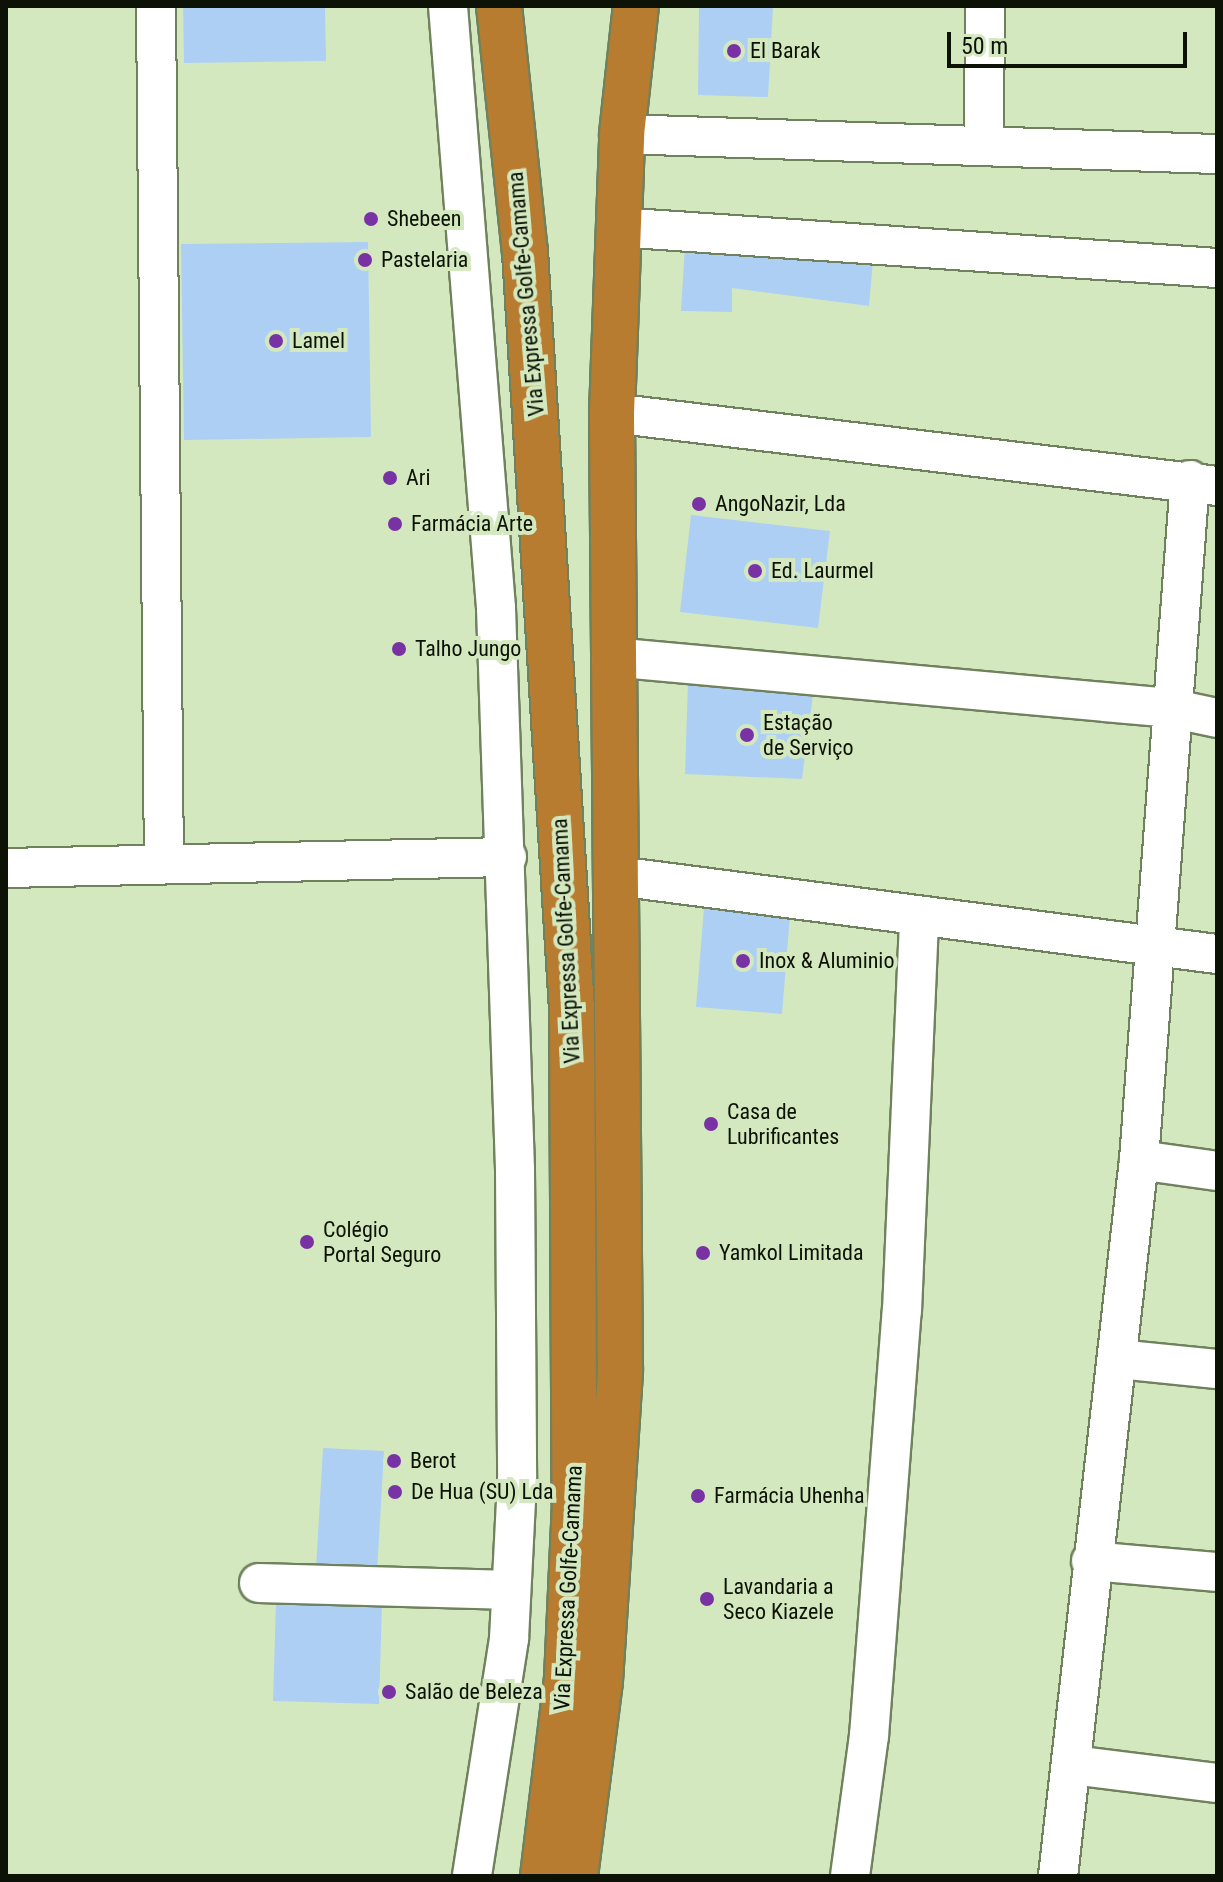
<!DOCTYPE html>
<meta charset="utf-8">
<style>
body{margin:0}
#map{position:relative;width:1223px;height:1882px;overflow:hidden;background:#d4e8c0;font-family:"Roboto Condensed",sans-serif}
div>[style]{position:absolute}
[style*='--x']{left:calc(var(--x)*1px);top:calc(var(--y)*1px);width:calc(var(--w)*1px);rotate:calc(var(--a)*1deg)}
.building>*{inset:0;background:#adcff3}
.roads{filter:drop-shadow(2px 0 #6f815d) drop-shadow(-2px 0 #6f815d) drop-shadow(0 2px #6f815d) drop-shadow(0 -2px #6f815d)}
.minor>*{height:38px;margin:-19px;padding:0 19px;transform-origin:19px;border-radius:19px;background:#fff}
.highway>*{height:44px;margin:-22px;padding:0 22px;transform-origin:22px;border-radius:22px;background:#b77c30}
.dots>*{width:22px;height:22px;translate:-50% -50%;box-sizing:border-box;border:4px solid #d4e8c0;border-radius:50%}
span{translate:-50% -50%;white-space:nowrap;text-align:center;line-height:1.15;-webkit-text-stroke:8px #d4e8c0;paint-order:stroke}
.poi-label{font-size:22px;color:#0c1205}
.left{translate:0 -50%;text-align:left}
.street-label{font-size:22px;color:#0c1205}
.frame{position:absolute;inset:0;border:8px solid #0c1205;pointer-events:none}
.scale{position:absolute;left:947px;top:32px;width:240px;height:36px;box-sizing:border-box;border:4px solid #0c1205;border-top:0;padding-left:10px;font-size:24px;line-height:28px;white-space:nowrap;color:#0c1205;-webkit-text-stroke:6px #d4e8c0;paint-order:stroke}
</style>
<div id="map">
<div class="building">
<i style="clip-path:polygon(183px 6px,325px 6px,326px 61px,184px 63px)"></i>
<i style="clip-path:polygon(699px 6px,773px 6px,768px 97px,698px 95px)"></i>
<i style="clip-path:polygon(368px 242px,371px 437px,184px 440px,181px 244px)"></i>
<i style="clip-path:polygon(685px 245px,874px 249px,869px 306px,732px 288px,732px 312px,681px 311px)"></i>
<i style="clip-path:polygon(691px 515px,830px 531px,818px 628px,680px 612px)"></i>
<i style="clip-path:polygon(688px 682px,813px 695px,802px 779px,685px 774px)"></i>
<i style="clip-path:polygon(704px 908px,790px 915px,782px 1014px,696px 1007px)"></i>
<i style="clip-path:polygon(323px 1448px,384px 1451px,377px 1572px,316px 1569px)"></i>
<i style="clip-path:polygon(276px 1602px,382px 1605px,379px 1704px,273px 1701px)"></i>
</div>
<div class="roads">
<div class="minor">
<i style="--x:156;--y:6;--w:858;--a:89.47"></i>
<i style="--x:448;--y:6;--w:604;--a:85.44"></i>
<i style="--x:496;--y:608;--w:562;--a:88.06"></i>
<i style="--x:515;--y:1170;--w:311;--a:89.6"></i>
<i style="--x:517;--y:1481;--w:158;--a:92.9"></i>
<i style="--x:509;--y:1639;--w:240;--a:98.9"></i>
<i style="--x:622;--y:134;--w:595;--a:1.93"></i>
<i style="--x:984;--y:143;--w:137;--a:-89.6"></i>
<i style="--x:617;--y:227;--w:601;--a:3.91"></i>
<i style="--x:612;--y:413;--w:609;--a:6.88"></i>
<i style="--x:611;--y:657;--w:561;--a:5.21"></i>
<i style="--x:1170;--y:708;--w:48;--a:12"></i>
<i style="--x:6;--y:868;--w:501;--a:-1.26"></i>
<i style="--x:617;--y:876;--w:605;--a:7.41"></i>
<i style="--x:1139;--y:1160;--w:79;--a:8"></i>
<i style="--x:1118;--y:1359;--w:100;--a:5.8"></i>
<i style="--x:1091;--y:1561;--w:126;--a:5"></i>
<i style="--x:259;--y:1583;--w:252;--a:1.6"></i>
<i style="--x:1072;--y:1765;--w:146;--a:7.1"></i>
<i style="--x:850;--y:1876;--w:141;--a:-82.3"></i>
<i style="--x:869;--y:1736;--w:426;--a:-85.6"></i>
<i style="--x:902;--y:1311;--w:393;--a:-87.5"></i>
<i style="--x:1058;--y:1876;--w:721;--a:-83.55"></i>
<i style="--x:1139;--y:1160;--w:682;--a:-85.71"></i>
</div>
<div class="highway">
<i style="--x:499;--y:6;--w:247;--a:84"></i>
<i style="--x:525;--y:252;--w:759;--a:86.45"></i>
<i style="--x:572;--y:1010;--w:492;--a:89.7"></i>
<i style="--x:575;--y:1502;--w:176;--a:92.6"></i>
<i style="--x:567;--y:1678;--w:199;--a:96.9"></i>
<i style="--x:575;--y:1876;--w:197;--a:-82.7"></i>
<i style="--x:600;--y:1681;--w:311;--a:-86.3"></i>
<i style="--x:620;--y:1371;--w:958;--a:-90.48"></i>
<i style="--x:612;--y:413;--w:279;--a:-87.9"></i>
<i style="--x:622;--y:134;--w:129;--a:-83.8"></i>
</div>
</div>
<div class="dots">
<i style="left:734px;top:51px;background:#7932a4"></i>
<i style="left:371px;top:219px;background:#7932a4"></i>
<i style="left:365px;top:260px;background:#7932a4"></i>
<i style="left:276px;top:341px;background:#7932a4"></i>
<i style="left:390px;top:478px;background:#7932a4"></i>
<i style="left:699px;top:504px;background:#7932a4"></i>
<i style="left:395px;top:524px;background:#7932a4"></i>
<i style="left:755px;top:571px;background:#7932a4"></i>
<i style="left:399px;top:649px;background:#7932a4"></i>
<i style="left:747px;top:735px;background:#7932a4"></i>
<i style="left:743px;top:961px;background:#7932a4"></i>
<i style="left:711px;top:1124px;background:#7932a4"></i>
<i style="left:307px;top:1242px;background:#7932a4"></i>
<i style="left:703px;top:1253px;background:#7932a4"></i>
<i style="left:394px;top:1461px;background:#7932a4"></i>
<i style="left:395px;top:1492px;background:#7932a4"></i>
<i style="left:698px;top:1496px;background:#7932a4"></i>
<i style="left:707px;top:1599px;background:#7932a4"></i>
<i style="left:389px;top:1692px;background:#7932a4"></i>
</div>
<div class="poi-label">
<span class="left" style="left:750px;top:51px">El Barak</span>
<span class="left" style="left:387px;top:219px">Shebeen</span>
<span class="left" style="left:381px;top:260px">Pastelaria</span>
<span class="left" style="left:292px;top:341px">Lamel</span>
<span class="left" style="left:406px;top:478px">Ari</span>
<span class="left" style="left:715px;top:504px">AngoNazir, Lda</span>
<span class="left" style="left:411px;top:524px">Farmácia Arte</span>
<span class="left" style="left:771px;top:571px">Ed. Laurmel</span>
<span class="left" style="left:415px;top:649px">Talho Jungo</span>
<span class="left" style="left:763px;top:735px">Estação<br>de Serviço</span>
<span class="left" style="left:759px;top:961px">Inox &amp; Aluminio</span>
<span class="left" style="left:727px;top:1124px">Casa de<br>Lubrificantes</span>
<span class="left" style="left:323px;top:1242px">Colégio<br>Portal Seguro</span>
<span class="left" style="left:719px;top:1253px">Yamkol Limitada</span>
<span class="left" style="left:410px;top:1461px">Berot</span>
<span class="left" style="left:411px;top:1492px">De Hua (SU) Lda</span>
<span class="left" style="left:714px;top:1496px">Farmácia Uhenha</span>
<span class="left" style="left:723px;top:1599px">Lavandaria a<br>Seco Kiazele</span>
<span class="left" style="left:405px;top:1692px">Salão de Beleza</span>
</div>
<div class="street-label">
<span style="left:526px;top:294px;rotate:-95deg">Via Expressa Golfe-Camama</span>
<span style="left:566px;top:941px;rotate:-93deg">Via Expressa Golfe-Camama</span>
<span style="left:568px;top:1588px;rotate:-87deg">Via Expressa Golfe-Camama</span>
</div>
<div class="frame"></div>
<div class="scale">50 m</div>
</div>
